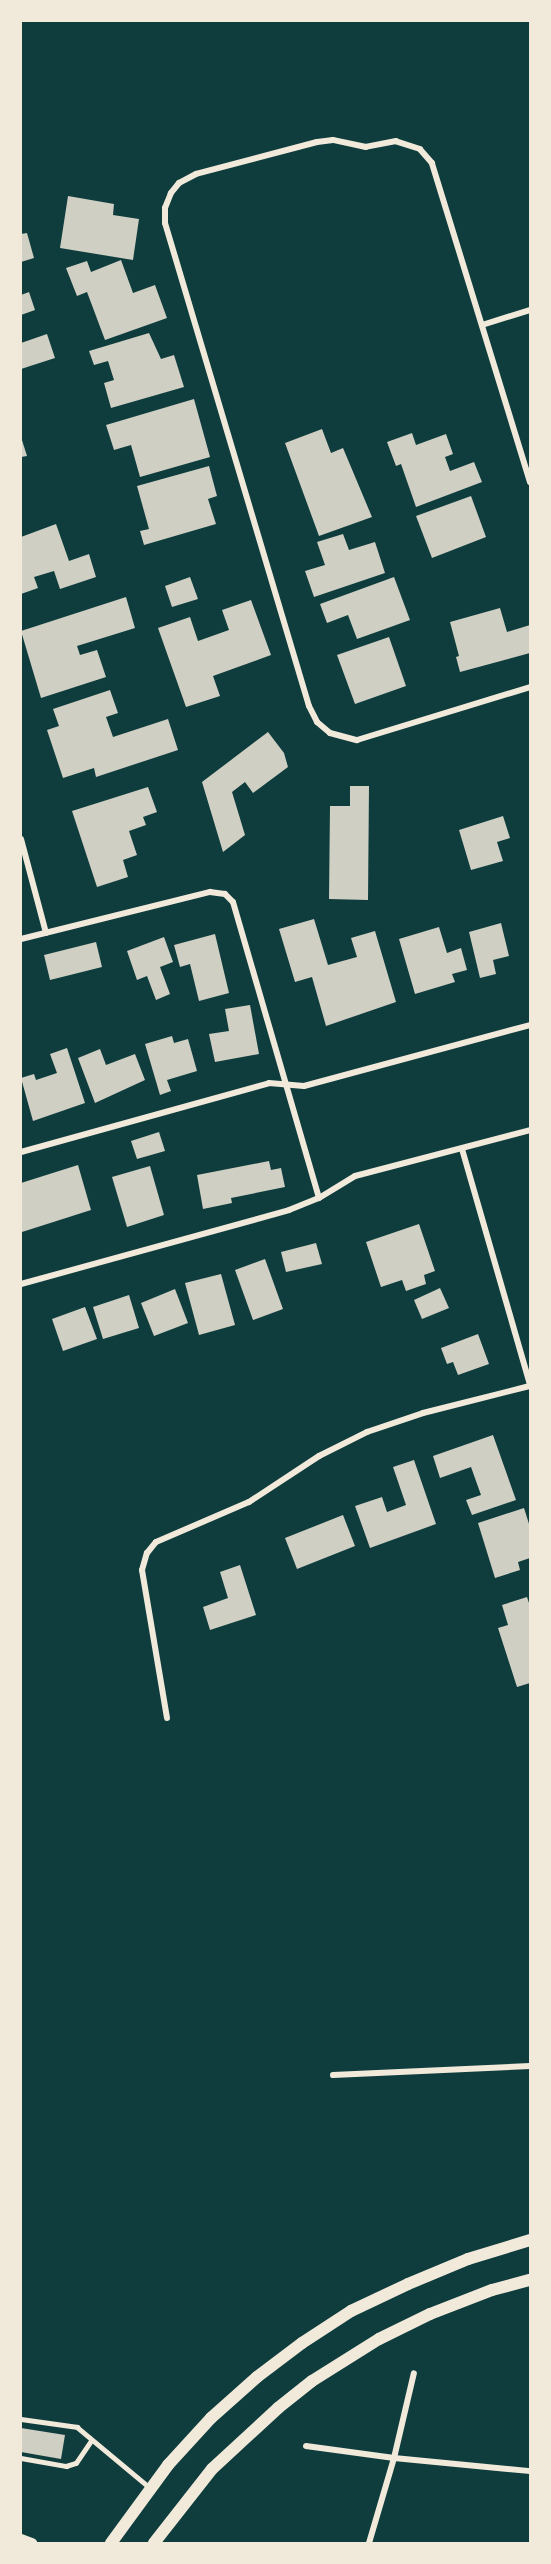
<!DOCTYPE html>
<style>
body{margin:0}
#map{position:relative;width:551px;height:2564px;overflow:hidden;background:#0f3d3e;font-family:"Archivo Narrow",sans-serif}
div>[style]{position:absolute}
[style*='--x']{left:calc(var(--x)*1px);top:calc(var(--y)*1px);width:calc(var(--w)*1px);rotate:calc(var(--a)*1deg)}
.building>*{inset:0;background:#cfcfc3}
.service>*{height:4.5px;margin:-2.25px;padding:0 2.25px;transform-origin:2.25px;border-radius:2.25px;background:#f1e9da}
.minor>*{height:6px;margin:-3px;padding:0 3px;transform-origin:3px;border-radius:3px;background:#f1e9da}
.tertiary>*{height:10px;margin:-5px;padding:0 5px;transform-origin:5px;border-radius:5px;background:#f1e9da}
.secondary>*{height:12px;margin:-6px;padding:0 6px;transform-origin:6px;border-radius:6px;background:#f1e9da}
span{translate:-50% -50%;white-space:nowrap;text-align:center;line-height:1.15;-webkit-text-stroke:4.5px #f1e9da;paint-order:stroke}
.frame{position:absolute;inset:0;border:22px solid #f1e9da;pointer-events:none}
</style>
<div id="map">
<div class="building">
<i style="clip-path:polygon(68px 196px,114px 204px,113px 215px,139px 219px,133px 260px,60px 248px)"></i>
<i style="clip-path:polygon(27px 233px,34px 258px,21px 262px,21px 234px)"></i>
<i style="clip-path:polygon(121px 260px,133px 293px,155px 285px,167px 318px,105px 340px,87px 292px,77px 296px,66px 268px,87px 261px,91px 272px)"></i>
<i style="clip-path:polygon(29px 292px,35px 310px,21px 315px,21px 295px)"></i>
<i style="clip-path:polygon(149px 333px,161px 359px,174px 355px,184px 387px,111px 408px,104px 383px,114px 380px,108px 361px,94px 365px,89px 351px)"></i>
<i style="clip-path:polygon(47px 334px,55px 358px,21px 369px,21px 343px)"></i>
<i style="clip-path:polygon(194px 399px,210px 457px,140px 477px,131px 445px,114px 450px,106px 425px)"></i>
<i style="clip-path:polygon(322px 429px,331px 453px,343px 448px,372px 517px,319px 536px,285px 443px)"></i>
<i style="clip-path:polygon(412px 433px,416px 445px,446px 434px,453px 454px,445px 457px,450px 471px,474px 462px,482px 482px,416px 507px,401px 464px,396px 466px,387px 442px)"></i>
<i style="clip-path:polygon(21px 437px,27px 456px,21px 457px)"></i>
<i style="clip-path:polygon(209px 466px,217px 496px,208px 499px,216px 524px,144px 545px,140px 531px,149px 529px,137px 486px)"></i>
<i style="clip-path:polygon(471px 496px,486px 537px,432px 558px,416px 516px)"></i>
<i style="clip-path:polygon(56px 524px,69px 561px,89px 554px,96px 577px,60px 589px,54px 571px,34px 577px,38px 588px,21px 594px,21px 537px)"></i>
<i style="clip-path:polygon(343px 534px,349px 550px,375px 542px,385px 573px,314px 597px,305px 571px,325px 565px,317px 542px)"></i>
<i style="clip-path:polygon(190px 577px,198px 599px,172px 607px,165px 586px)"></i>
<i style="clip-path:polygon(394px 577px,410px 620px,357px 639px,348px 615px,327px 623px,320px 604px)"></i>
<i style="clip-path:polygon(126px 597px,135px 628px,77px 646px,80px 655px,97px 650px,106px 677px,41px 698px,21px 631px)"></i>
<i style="clip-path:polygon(251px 600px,271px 655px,213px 676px,220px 696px,186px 707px,158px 628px,190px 617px,198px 641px,229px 630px,222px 610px)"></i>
<i style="clip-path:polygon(500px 608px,507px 632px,530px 625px,530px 653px,460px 672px,456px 657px,459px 656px,450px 622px)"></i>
<i style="clip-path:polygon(389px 637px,406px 686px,355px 704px,337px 655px)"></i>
<i style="clip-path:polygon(110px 690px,118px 713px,106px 717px,113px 737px,168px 719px,178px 750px,96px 777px,94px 768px,63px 778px,47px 730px,59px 726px,53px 709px)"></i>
<i style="clip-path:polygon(268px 732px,284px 753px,288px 767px,253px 793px,245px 782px,232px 792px,245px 835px,223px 852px,202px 782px)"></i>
<i style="clip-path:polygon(350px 786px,369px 786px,368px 900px,329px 899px,330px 806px,350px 806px)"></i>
<i style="clip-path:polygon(148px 787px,157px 812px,143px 817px,146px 825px,129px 831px,137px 855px,123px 860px,128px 877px,97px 887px,72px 811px)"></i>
<i style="clip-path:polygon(503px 816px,510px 838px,497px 842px,503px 861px,471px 870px,459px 830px)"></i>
<i style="clip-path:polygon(314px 919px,328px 965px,357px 957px,351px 938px,375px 931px,396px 1002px,326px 1026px,312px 977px,295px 982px,279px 929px)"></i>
<i style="clip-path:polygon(501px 923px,509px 956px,493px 960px,496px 974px,480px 978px,469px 932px)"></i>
<i style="clip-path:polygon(439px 927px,447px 953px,461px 948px,467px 970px,452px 974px,455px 982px,415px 994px,399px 939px)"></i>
<i style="clip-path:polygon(215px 934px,229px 993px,199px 1001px,190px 964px,180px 967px,174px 945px)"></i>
<i style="clip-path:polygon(164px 937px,173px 962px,160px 967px,170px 994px,156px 1000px,147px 976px,137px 980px,127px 951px)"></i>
<i style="clip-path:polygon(96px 942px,102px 967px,50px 980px,44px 955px)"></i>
<i style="clip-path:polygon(250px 1005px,259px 1054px,215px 1062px,209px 1034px,229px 1031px,225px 1009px)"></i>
<i style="clip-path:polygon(172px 1036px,174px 1043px,188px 1039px,197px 1071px,167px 1080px,171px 1091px,160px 1095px,145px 1044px)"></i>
<i style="clip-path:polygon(67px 1048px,85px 1103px,33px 1121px,21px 1078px,34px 1074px,36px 1080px,57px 1073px,50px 1054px)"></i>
<i style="clip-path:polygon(100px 1049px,106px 1065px,135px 1054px,145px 1080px,95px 1103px,78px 1058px)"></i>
<i style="clip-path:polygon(159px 1132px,165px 1151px,137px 1159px,131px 1141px)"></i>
<i style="clip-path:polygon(269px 1161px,271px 1170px,281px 1168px,285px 1187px,231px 1198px,232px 1203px,203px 1209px,197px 1175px)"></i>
<i style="clip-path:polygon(78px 1165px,91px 1210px,22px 1232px,21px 1183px)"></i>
<i style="clip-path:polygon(150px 1166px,164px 1215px,127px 1227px,112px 1177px)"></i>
<i style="clip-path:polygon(419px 1224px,435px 1271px,424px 1275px,426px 1284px,406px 1291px,402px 1280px,381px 1287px,366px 1242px)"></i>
<i style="clip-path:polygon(316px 1243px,322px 1264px,286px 1272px,281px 1252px)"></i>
<i style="clip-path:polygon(265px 1259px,283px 1309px,253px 1320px,235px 1270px)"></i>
<i style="clip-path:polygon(221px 1274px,235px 1325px,199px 1335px,185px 1283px)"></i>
<i style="clip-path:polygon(440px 1288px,449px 1308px,422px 1319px,414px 1300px)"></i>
<i style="clip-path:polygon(175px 1289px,188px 1323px,154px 1336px,141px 1303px)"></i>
<i style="clip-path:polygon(129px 1295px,139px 1328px,103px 1339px,93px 1307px)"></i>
<i style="clip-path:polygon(85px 1307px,97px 1339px,63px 1351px,52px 1319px)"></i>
<i style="clip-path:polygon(478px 1334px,489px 1364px,458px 1375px,453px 1362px,447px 1364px,441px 1348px)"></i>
<i style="clip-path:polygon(493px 1435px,516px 1500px,472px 1515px,466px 1500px,481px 1495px,471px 1467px,440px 1478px,433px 1456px)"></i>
<i style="clip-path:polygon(414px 1460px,436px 1524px,370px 1548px,355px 1506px,382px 1497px,387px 1512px,406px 1505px,393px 1467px)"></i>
<i style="clip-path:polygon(524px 1508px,530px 1527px,530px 1558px,518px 1562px,520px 1570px,495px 1578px,478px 1523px)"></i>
<i style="clip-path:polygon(343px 1515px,355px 1546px,297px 1569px,285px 1538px)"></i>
<i style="clip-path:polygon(240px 1565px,256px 1615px,210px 1630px,203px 1607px,228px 1598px,220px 1572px)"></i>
<i style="clip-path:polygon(527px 1597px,530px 1606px,530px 1683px,517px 1687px,498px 1628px,508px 1625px,502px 1605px)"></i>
<i style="clip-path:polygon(21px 2428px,65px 2435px,61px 2459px,21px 2452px)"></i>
</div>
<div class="service">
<i style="--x:21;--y:2419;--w:57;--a:8.1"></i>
<i style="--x:77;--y:2427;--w:94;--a:39.8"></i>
<i style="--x:21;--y:2458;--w:46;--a:10.1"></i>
<i style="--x:66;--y:2466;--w:10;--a:-17"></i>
<i style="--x:76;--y:2463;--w:27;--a:-56"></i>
</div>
<div class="minor">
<i style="--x:482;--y:325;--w:50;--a:-17.4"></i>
<i style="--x:530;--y:482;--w:334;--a:-107.1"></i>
<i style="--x:432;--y:163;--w:18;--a:-131"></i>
<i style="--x:420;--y:149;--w:25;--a:-162"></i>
<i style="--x:396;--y:141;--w:31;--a:169"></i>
<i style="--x:366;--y:147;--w:34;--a:-168"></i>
<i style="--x:333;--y:140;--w:16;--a:173"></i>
<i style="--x:317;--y:142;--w:125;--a:165.2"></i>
<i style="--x:196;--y:174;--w:19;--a:152"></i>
<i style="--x:179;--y:183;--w:13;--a:129"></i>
<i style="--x:171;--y:193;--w:16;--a:112"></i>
<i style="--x:165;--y:208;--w:15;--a:90"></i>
<i style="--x:165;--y:223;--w:504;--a:73.4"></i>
<i style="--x:309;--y:706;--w:18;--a:63"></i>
<i style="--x:317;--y:722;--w:17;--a:40"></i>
<i style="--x:330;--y:733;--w:28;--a:15"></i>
<i style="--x:357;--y:740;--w:181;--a:-17"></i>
<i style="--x:21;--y:839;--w:97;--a:75.1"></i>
<i style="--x:21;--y:939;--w:195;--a:-14"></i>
<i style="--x:210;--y:892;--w:15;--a:8"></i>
<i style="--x:225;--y:894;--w:11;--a:45"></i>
<i style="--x:233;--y:902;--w:308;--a:73.8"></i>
<i style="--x:462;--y:1149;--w:245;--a:73.9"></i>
<i style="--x:21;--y:1152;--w:257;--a:-15.5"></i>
<i style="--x:269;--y:1083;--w:35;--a:5"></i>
<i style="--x:304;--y:1086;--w:234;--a:-15.1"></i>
<i style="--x:21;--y:1284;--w:278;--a:-15.4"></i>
<i style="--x:289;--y:1210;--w:32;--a:-22"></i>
<i style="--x:319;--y:1198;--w:42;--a:-31.4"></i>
<i style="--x:355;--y:1176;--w:181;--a:-14.7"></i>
<i style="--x:167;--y:1718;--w:150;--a:-99.6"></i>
<i style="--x:142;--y:1570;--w:18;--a:-74"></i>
<i style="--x:147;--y:1553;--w:14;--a:-51"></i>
<i style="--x:156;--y:1542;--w:101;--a:-23.3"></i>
<i style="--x:249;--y:1502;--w:84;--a:-33.3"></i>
<i style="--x:319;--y:1456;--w:54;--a:-26.6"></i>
<i style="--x:367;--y:1432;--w:59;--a:-18.7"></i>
<i style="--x:423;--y:1413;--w:110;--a:-14.2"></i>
<i style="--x:333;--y:2075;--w:197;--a:-2.6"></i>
<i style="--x:306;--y:2446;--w:89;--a:7.8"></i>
<i style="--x:394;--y:2458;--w:137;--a:5.5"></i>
<i style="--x:369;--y:2543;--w:89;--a:-73.6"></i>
<i style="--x:394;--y:2458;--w:87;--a:-76.8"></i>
</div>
<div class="tertiary">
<i style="--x:21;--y:2539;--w:12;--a:20"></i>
</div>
<div class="secondary">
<i style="--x:111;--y:2543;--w:97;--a:-53.8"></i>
<i style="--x:168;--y:2465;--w:64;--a:-47.5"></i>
<i style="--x:211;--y:2418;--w:62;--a:-41.7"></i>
<i style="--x:257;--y:2377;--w:56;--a:-37.1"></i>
<i style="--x:302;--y:2343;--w:59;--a:-33.1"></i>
<i style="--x:351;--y:2311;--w:63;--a:-25.3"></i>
<i style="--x:408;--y:2284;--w:65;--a:-22.6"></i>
<i style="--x:468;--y:2259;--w:65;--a:-17"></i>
<i style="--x:154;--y:2543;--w:94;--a:-51.9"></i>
<i style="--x:212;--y:2469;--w:90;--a:-42.7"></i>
<i style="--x:278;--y:2408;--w:43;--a:-38.5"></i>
<i style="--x:312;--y:2381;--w:79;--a:-32.1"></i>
<i style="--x:379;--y:2339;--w:57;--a:-26.1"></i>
<i style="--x:430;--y:2314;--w:66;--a:-21.2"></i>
<i style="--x:492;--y:2290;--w:39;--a:-15"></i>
</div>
<div class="frame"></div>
</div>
